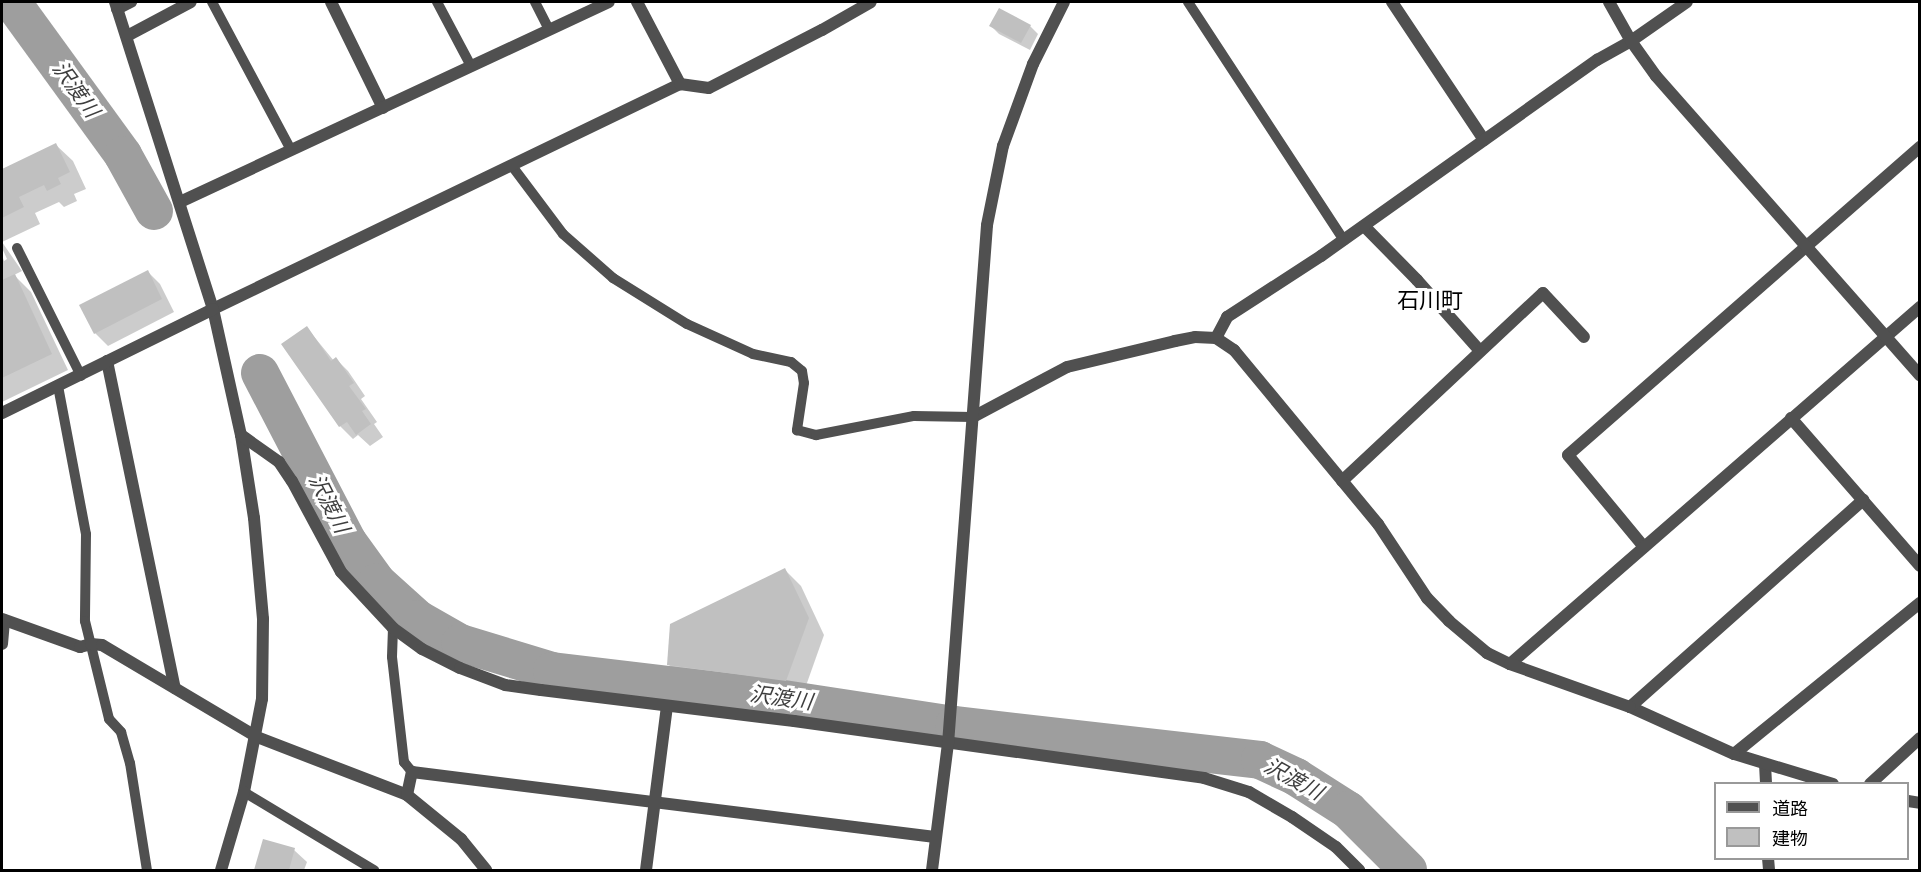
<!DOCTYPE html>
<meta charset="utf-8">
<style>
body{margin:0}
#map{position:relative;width:1921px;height:872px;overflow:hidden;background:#fff;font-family:"Sofia Sans Condensed","Noto Sans JP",sans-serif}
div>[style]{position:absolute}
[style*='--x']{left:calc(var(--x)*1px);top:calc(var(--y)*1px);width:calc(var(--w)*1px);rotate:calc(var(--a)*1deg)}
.shadow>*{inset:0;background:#0003}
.river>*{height:38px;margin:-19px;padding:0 19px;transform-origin:19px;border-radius:19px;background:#9e9e9e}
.building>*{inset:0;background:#c0c0c0}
.service>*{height:10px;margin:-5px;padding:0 5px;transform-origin:5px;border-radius:5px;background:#505050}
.minor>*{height:12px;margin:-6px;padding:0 6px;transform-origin:6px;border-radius:6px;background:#505050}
.tertiary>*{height:12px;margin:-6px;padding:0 6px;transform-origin:6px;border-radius:6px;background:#505050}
span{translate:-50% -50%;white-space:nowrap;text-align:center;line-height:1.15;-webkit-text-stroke:6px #fff;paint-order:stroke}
.water-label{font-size:21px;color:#3f3f3f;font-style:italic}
.quarter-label{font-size:22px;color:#000}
.frame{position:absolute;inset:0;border:3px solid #000;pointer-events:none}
.legend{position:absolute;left:1714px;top:782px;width:195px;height:78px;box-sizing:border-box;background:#fff;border:2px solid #999;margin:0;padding:8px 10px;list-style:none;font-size:18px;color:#000}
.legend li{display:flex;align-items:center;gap:12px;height:30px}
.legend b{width:30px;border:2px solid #999}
</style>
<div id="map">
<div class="shadow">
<i style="clip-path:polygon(991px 26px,1030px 26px,1038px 34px,1030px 50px,999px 34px)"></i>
<i style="clip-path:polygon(56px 145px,73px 161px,86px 189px,74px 194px,77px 201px,64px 207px,59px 202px,35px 213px,40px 224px,2px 242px,22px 271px,14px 275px,31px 292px,68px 370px,2px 402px,2px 255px,4px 261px,7px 259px,2px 248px,2px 170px)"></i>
<i style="clip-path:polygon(147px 271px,160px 284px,174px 312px,108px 346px,95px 333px)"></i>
<i style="clip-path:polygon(307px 328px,334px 361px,336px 359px,348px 371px,365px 396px,361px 399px,377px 422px,374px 424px,383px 437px,370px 446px,358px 435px,353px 439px,340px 426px,283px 345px)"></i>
<i style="clip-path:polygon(785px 570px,801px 586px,824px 635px,802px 697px,685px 681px,668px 664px)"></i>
<i style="clip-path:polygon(264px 841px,294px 850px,307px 862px,304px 870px,255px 870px)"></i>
</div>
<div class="river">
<i style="--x:12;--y:2;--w:189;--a:54"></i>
<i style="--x:123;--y:155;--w:64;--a:61"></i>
<i style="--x:260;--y:373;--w:191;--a:62.5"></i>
<i style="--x:348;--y:542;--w:49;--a:54.1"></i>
<i style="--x:377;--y:582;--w:55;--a:42.1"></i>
<i style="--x:418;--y:619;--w:48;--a:29.7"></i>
<i style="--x:460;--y:643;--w:96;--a:16.9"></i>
<i style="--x:552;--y:671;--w:227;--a:6.8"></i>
<i style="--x:777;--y:698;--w:179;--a:8.7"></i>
<i style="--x:954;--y:725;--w:308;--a:6.5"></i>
<i style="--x:1260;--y:760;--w:40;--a:25"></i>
<i style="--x:1296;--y:777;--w:62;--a:32.4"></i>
<i style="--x:1348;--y:810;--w:85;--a:45"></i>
</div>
<div class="building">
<i style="clip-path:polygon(999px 8px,1031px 25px,1021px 43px,989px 26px)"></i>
<i style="clip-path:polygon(56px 143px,70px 172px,58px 178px,61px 184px,47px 191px,44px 185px,19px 197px,24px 207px,2px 218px,2px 169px)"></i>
<i style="clip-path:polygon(148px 270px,162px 299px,94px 334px,79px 305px)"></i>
<i style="clip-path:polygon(15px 274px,52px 354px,2px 378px,2px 280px)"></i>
<i style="clip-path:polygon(307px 326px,331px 361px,336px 357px,354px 383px,349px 386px,366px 409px,362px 411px,371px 424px,356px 435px,347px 422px,339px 427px,281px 344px)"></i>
<i style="clip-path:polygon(785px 568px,809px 618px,786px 681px,667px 665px,670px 624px)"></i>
<i style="clip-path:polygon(263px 839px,295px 848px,289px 870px,254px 870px)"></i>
</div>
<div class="service">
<i style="--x:212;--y:2;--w:168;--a:61.9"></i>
<i style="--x:437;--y:2;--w:72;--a:62"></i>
<i style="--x:535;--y:2;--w:31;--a:63"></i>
<i style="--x:1188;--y:2;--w:285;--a:56.8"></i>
<i style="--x:512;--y:166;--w:85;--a:53.1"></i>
<i style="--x:563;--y:234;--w:67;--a:41.3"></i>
<i style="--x:613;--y:278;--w:87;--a:31.9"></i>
<i style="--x:687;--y:324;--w:72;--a:24.4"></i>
<i style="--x:753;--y:354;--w:39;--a:12"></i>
<i style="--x:791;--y:362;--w:14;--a:39"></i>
<i style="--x:802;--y:371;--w:12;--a:81"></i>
<i style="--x:804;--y:383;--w:48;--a:98.5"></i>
<i style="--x:797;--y:430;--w:20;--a:15"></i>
<i style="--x:816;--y:435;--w:100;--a:-11"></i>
<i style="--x:914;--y:416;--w:59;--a:1"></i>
<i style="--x:17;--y:248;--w:143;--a:63.4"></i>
<i style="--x:58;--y:386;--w:151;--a:79.3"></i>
<i style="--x:86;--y:534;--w:87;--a:90.7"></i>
<i style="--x:85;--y:621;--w:101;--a:76.2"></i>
<i style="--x:109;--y:719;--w:18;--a:47"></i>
<i style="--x:121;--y:732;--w:32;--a:74"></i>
<i style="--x:130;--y:763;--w:108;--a:81"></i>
<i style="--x:393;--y:628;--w:29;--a:92"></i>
<i style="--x:392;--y:657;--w:106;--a:83.5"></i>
<i style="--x:404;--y:762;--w:13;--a:51"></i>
<i style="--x:244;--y:792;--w:152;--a:31"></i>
</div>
<div class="minor">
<i style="--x:331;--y:2;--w:118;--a:63.9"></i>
<i style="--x:637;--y:2;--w:93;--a:62.3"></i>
<i style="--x:1392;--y:2;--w:166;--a:56.3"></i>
<i style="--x:117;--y:9;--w:16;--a:-27"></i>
<i style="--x:127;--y:36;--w:72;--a:-28"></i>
<i style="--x:180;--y:202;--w:473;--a:-25"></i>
<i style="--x:1364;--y:226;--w:76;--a:45.5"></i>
<i style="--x:1417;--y:280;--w:95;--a:48.4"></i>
<i style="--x:213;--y:309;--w:518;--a:-25.72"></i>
<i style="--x:680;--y:84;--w:29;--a:8"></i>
<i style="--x:709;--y:88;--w:127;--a:-27.2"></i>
<i style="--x:822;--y:30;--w:56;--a:-29.7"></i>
<i style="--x:1216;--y:338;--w:24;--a:-62"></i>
<i style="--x:1227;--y:317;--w:112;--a:-33"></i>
<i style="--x:1321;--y:256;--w:339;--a:-35.4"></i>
<i style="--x:1597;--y:60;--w:39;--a:-29"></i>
<i style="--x:1631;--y:41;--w:68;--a:-34.9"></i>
<i style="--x:107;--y:361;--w:334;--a:78.3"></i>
<i style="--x:1791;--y:418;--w:196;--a:48.9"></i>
<i style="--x:1342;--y:481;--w:275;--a:-43.1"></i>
<i style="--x:1543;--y:293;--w:60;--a:47"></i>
<i style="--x:1644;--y:547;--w:119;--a:-129.6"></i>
<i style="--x:1568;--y:455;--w:468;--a:-41.2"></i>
<i style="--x:2;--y:619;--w:83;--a:19.7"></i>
<i style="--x:80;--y:647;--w:11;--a:-15"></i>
<i style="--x:91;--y:644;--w:11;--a:5"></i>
<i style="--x:102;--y:645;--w:180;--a:30.7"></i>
<i style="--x:257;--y:737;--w:161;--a:21.1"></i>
<i style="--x:407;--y:795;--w:70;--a:39.2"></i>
<i style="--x:461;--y:839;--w:40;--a:51"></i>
<i style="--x:2;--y:644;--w:24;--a:-85"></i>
<i style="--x:1510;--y:664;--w:544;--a:-41.05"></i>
<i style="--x:1734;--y:754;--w:240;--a:-39.1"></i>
<i style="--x:1765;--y:764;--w:20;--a:87"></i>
<i style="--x:1833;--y:784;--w:103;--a:-163.1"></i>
<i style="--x:1734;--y:754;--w:114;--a:-155.7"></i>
<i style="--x:1630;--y:707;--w:312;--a:-41.6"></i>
<i style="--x:1870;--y:784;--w:68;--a:-42.6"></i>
<i style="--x:407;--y:795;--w:24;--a:-78"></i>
<i style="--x:412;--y:772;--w:527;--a:7.08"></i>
<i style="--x:1908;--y:801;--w:12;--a:9"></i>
<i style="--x:1768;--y:858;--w:12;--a:85"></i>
<i style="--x:646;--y:870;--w:164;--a:-82.7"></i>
</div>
<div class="tertiary">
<i style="--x:115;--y:2;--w:322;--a:72.3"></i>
<i style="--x:213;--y:309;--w:129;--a:77.5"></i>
<i style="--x:241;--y:435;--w:84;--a:81.1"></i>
<i style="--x:254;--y:518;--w:101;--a:84.9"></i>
<i style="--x:263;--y:619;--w:80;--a:90.7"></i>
<i style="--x:262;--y:699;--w:95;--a:101"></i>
<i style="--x:244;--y:792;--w:81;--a:106.4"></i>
<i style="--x:1609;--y:2;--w:45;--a:60.6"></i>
<i style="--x:1631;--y:41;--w:43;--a:54.5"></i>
<i style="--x:1656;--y:76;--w:399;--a:48.6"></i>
<i style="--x:2;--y:413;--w:235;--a:-26.2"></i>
<i style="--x:973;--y:417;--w:106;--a:-28"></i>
<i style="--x:1067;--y:367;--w:111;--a:-13.5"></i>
<i style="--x:1175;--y:341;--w:20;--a:-11"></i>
<i style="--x:1195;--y:337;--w:21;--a:3"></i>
<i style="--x:1216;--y:338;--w:22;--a:34"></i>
<i style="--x:1234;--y:350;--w:226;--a:50.4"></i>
<i style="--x:1378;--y:524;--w:89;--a:56.5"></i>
<i style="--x:1427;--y:598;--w:32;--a:46"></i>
<i style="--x:1449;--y:621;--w:50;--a:40.1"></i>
<i style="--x:1487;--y:653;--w:25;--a:26"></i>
<i style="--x:1510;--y:664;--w:127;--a:19.7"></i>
<i style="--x:241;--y:435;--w:47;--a:35.4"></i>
<i style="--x:279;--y:462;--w:23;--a:56"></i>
<i style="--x:292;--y:481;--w:103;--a:61.7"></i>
<i style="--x:341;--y:572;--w:76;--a:47.1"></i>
<i style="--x:393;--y:628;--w:36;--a:36"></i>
<i style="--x:422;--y:649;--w:42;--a:26.6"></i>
<i style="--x:460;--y:668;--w:48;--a:20.7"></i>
<i style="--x:505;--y:685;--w:36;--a:8"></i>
<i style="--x:541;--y:690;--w:255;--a:7"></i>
<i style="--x:794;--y:721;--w:414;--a:7.9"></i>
<i style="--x:1204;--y:778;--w:47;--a:17.3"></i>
<i style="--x:1249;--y:792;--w:50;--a:30.2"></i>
<i style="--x:1292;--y:817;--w:53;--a:34.3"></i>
<i style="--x:1336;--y:847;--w:33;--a:45"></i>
<i style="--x:932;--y:870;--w:127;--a:-82.8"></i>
<i style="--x:948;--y:744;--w:520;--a:-85.7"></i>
<i style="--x:987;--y:225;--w:81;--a:-78.6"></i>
<i style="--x:1003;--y:146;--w:87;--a:-69.9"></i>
<i style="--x:1033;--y:64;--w:69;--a:-63.4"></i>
</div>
<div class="water-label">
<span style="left:75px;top:90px;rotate:54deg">沢渡川</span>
<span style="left:328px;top:504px;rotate:63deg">沢渡川</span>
<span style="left:781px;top:699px;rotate:8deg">沢渡川</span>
<span style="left:1293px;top:780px;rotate:29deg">沢渡川</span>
</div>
<div class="quarter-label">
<span style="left:1430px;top:302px">石川町</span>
</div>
<div class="frame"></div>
<ul class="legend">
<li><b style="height:8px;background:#505050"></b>道路</li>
<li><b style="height:16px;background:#c0c0c0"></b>建物</li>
</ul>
</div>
